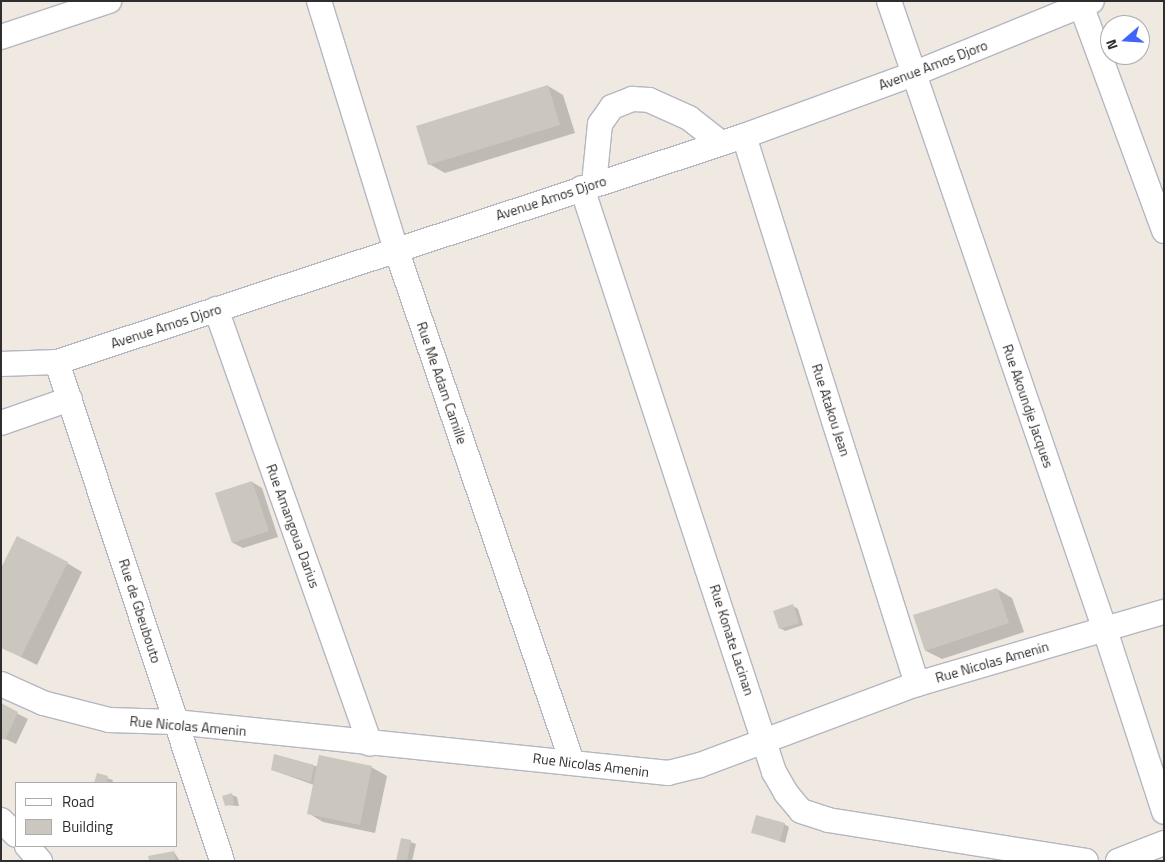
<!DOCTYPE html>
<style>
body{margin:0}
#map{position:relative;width:1165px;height:862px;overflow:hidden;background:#efe9e1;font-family:"Titillium Web",sans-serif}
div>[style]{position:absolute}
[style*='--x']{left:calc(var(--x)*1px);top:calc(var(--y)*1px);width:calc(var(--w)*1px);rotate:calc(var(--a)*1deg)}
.shadow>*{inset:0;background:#0003}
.building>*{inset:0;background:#cbc7bf}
.roads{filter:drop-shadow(1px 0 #b4b7c1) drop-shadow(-1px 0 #b4b7c1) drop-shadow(0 1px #b4b7c1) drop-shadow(0 -1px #b4b7c1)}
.minor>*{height:24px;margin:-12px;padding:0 12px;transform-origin:12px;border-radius:12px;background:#fff}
span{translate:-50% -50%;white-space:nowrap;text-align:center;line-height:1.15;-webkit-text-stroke:5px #fff;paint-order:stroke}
.street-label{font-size:14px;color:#2e2e2e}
.frame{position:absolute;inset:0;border:2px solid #2e2e2e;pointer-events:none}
.legend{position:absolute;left:15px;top:782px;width:162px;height:65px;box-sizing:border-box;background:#fff;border:1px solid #ababab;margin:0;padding:6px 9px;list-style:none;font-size:15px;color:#2e2e2e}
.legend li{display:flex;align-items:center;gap:10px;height:25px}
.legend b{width:25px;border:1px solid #ababab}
.north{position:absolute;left:1100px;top:15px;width:50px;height:50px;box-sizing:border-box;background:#fff;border:1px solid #ababab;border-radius:50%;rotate:251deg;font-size:14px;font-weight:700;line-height:20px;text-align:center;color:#2e2e2e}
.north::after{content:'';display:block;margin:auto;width:18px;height:22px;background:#4264fb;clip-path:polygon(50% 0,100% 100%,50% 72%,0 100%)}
</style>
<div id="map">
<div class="shadow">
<i style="clip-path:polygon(548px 86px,563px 95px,575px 133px,445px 173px,429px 164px)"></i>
<i style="clip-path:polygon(252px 482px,262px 488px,278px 537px,243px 548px,233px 543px)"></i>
<i style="clip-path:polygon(67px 563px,82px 572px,37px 665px,1px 647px)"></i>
<i style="clip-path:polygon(997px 589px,1012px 598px,1024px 632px,942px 659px,926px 651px,915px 616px)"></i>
<i style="clip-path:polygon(793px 606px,798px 609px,803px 625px,785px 631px,780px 628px)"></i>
<i style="clip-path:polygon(1px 705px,28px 719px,16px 744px,1px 737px)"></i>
<i style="clip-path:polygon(314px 766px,371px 767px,387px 776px,375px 833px,323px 822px,308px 813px,314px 785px,272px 770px)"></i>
<i style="clip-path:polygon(98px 775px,113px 780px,112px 783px,96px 783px)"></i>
<i style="clip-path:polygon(232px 795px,237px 797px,239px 806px,226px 805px)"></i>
<i style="clip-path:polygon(784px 824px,789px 827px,785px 843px,752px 832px)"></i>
<i style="clip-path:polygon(402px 839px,416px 844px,412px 861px,397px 861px)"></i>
<i style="clip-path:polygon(174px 852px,180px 861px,150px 861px)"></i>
</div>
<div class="building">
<i style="clip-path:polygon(548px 85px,560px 125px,428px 165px,416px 126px)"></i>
<i style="clip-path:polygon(252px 481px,269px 531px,232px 543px,215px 493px)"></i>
<i style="clip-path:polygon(17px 536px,68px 562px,21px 657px,1px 648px,1px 568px)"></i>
<i style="clip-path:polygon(997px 588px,1009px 623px,925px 651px,913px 615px)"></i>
<i style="clip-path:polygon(793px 604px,799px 623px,779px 629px,773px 611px)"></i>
<i style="clip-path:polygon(1px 703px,18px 712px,5px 740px,1px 738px)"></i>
<i style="clip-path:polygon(274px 754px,314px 765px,311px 782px,271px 770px)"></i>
<i style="clip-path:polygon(319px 755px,372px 766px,360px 825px,307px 814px)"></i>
<i style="clip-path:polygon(97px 773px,108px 776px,107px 783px,94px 783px)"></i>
<i style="clip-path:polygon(232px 793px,234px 804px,225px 806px,222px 796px)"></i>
<i style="clip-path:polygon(756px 815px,785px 823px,780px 841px,751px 833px)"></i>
<i style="clip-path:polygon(401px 838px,411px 840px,407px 861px,396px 861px)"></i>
<i style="clip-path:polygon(174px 851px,176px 861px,149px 861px,148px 856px)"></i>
</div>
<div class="roads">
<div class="minor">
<i style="--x:319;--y:1;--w:260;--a:72.8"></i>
<i style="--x:396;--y:249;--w:542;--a:71.06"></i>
<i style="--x:889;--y:1;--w:665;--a:71.05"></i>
<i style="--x:1105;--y:630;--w:191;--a:72"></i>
<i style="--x:1081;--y:5;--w:241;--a:69.8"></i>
<i style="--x:1;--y:37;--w:114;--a:-18.4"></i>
<i style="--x:744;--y:136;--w:575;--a:72.48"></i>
<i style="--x:594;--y:184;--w:60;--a:-84.3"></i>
<i style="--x:600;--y:124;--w:21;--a:-55"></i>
<i style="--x:612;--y:107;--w:22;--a:-22"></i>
<i style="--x:632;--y:99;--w:17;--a:3"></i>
<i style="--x:649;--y:100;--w:44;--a:24.2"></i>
<i style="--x:689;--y:118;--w:41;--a:38"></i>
<i style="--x:582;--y:188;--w:615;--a:71.8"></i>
<i style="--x:774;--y:772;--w:24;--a:60"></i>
<i style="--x:786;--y:793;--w:23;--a:50"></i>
<i style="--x:801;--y:811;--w:28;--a:18"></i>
<i style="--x:828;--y:820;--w:261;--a:9"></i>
<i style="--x:216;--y:309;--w:461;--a:70.5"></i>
<i style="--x:57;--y:362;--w:526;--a:71.7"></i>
<i style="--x:1;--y:364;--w:56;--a:-2"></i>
<i style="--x:57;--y:362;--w:723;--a:-18.21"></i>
<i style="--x:744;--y:136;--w:180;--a:-20.1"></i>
<i style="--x:913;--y:74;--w:193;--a:-22.2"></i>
<i style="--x:1;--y:423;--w:73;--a:-19.2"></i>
<i style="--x:1;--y:684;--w:46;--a:24.3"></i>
<i style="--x:43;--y:703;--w:68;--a:14.4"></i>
<i style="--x:109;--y:720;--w:66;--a:1.7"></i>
<i style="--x:175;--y:722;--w:496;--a:5.9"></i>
<i style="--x:668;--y:773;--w:33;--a:-14"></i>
<i style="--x:700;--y:765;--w:232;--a:-20.5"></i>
<i style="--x:917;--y:684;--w:257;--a:-16.3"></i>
<i style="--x:1;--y:820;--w:21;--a:45"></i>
<i style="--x:27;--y:846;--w:20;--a:49"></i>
<i style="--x:1118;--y:861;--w:49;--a:-21.4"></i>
</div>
</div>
<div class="street-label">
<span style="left:933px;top:65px;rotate:-21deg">Avenue Amos Djoro</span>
<span style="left:551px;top:198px;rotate:-18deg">Avenue Amos Djoro</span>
<span style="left:166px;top:326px;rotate:-18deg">Avenue Amos Djoro</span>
<span style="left:442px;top:383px;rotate:71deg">Rue Me Adam Camille</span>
<span style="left:1028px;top:406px;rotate:71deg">Rue Akoundje Jacques</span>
<span style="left:831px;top:410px;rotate:72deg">Rue Atakou Jean</span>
<span style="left:293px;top:526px;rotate:70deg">Rue Amangoua Darius</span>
<span style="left:140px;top:611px;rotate:72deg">Rue de Gbeubouto</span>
<span style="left:732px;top:640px;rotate:72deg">Rue Konate Lacinan</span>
<span style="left:992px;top:662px;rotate:-16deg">Rue Nicolas Amenin</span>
<span style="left:188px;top:726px;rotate:5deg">Rue Nicolas Amenin</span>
<span style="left:591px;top:765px;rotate:7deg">Rue Nicolas Amenin</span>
</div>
<div class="frame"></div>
<ul class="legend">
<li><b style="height:6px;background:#fff"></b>Road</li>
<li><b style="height:14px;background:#cbc7bf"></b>Building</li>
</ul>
<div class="north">N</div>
</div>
